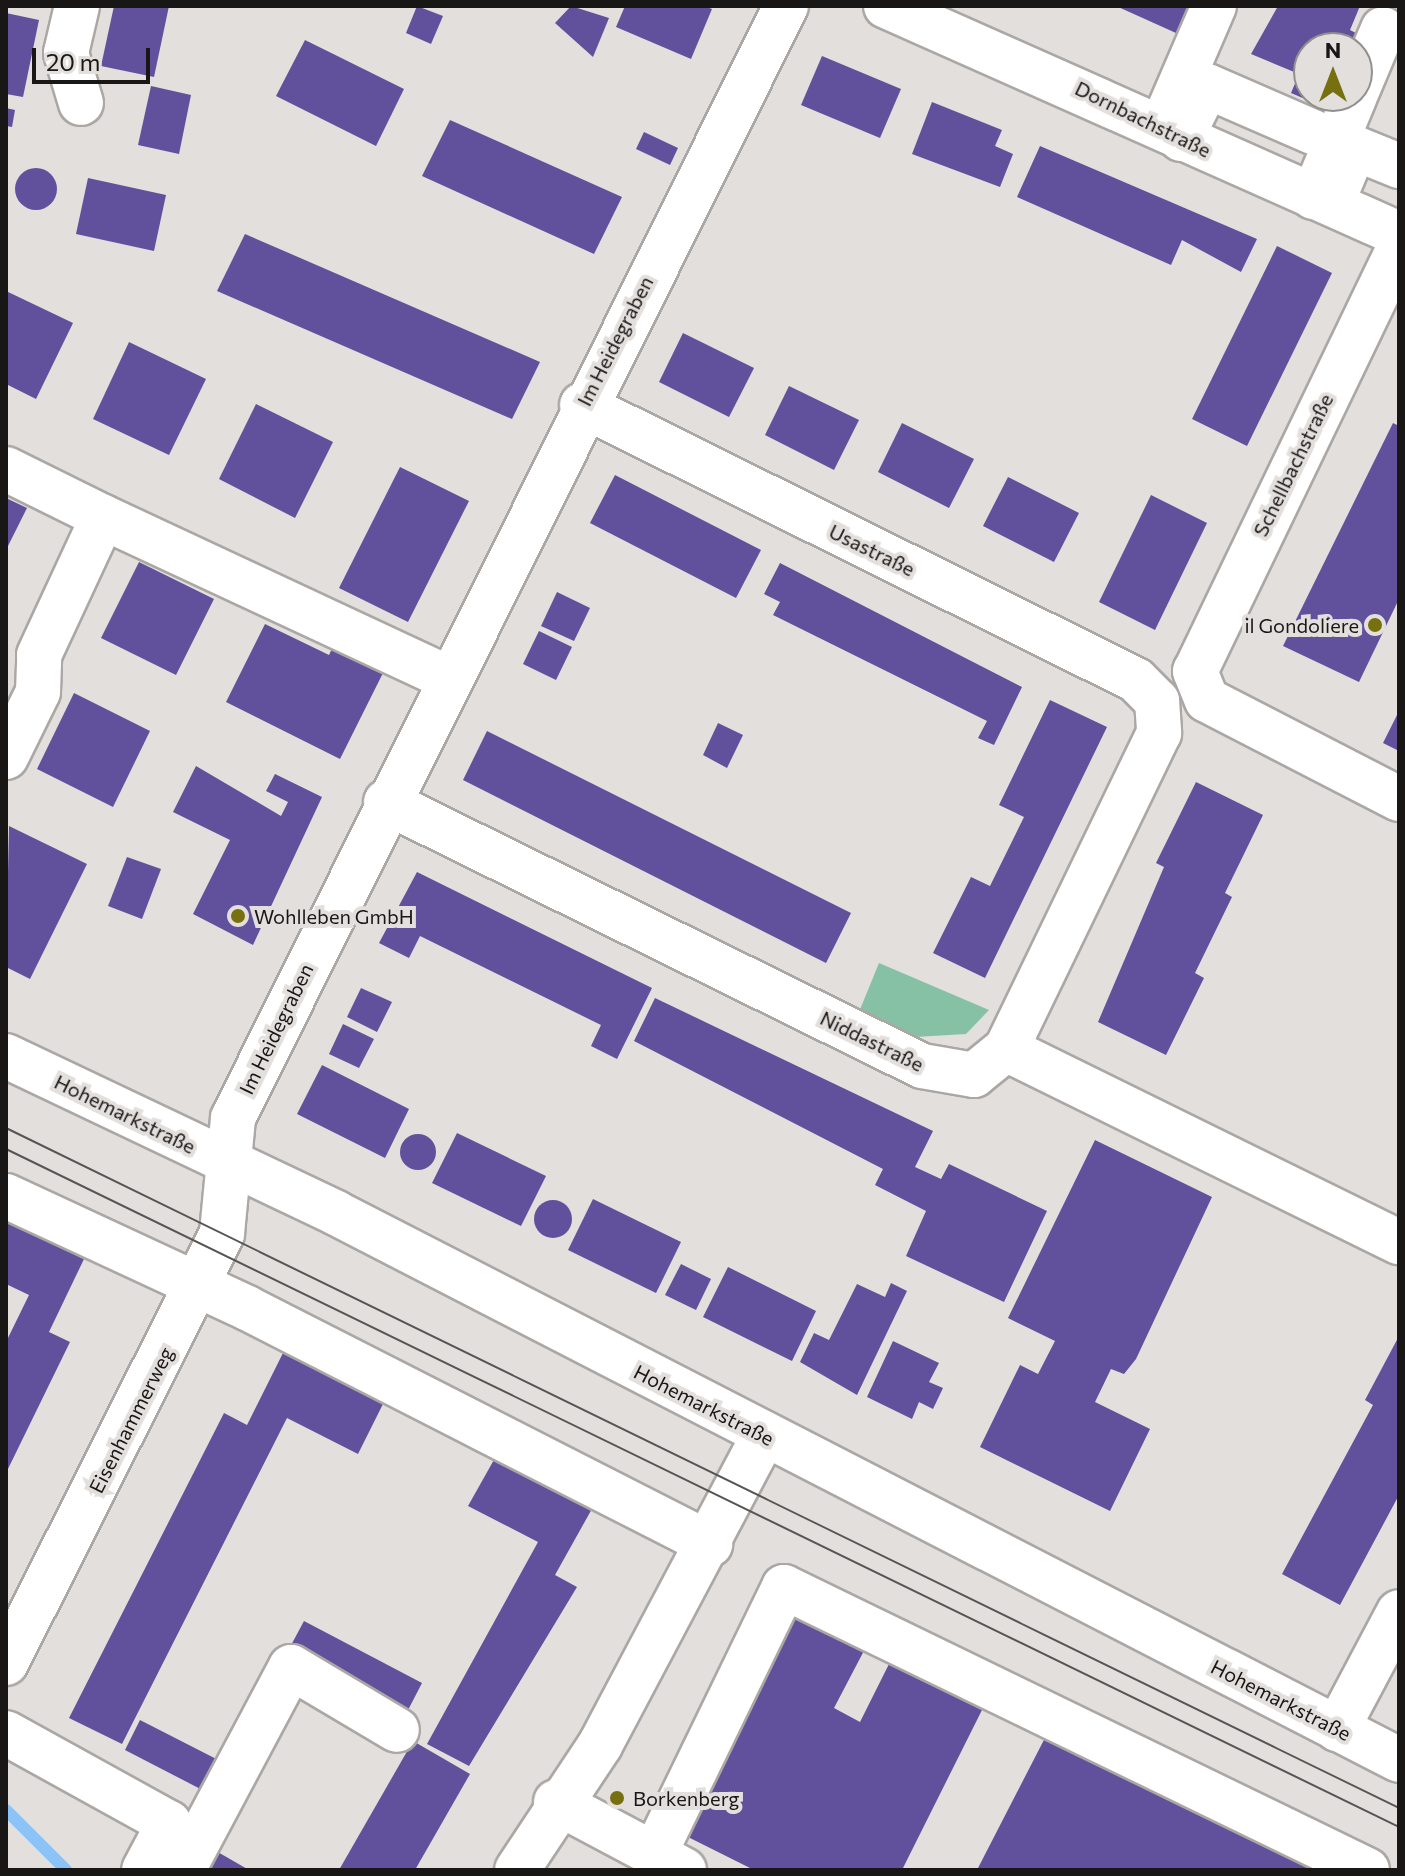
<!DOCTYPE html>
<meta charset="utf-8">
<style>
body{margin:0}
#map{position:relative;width:1405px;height:1876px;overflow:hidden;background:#e3dfdd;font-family:Commissioner,sans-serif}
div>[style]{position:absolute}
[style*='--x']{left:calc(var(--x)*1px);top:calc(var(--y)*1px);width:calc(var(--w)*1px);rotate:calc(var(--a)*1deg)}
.green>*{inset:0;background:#86c0a5}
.stream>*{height:12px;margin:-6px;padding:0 6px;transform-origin:6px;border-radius:6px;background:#8bc3f7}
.building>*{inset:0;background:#61509c}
.round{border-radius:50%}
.roads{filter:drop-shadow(2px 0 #aba7a5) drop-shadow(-2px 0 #aba7a5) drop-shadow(0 2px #aba7a5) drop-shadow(0 -2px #aba7a5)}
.minor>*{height:44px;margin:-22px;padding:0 22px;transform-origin:22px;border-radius:22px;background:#fff}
.tram>*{height:2px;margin:-1px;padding:0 1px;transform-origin:1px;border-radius:1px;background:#575554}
.dots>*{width:22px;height:22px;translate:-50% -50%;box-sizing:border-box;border:4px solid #e3dfdd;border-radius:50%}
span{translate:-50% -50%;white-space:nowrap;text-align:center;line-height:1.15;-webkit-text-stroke:8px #e3dfdd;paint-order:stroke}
.street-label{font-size:20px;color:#181716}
.poi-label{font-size:20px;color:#181716}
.right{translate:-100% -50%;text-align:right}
.left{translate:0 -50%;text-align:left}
.frame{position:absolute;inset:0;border:8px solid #181716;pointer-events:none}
.north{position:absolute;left:1293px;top:32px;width:80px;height:80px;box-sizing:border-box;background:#e3dfdd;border:2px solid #928f8d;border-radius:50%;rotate:0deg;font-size:22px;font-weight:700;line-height:32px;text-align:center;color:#181716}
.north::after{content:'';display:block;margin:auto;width:28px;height:36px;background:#767010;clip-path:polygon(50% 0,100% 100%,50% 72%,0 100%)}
.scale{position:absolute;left:32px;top:48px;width:118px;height:36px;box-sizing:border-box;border:4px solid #181716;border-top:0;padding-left:10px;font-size:24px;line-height:28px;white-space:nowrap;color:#181716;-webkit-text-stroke:6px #e3dfdd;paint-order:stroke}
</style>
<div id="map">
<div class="green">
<i style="clip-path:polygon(879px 963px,989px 1010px,966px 1034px,915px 1037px,859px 1012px)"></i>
</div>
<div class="stream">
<i style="--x:6;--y:1810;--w:85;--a:45"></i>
</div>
<div class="building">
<i style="clip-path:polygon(114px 6px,169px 6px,154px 77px,101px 66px)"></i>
<i style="clip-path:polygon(417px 6px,443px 16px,431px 44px,406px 33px)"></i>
<i style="clip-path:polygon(571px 6px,609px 18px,593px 57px,555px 23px)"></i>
<i style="clip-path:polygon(625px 6px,704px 6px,712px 9px,691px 59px,616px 27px)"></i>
<i style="clip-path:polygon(1116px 6px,1188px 6px,1176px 33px)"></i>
<i style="clip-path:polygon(1278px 6px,1360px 6px,1350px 30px,1360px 35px,1355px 48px,1309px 48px,1309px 96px,1323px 96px,1319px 105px,1291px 93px,1299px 74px,1251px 54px)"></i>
<i style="clip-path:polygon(6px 13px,39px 20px,23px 97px,6px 94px)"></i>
<i style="clip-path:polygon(305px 40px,404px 89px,376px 146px,276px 96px)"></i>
<i style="clip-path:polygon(822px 56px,901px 89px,880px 138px,801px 105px)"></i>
<i style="clip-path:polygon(151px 86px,191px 95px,179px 154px,138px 145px)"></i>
<i style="clip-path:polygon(932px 102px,1002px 130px,995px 146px,1013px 154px,1000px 187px,912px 154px)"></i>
<i style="clip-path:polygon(6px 108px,15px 110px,12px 127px,6px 126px)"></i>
<i style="clip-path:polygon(450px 120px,622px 197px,594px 254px,422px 176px)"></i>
<i style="clip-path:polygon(644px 132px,678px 148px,670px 165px,636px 149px)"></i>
<i style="clip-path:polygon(1040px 146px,1257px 239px,1241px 272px,1182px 240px,1171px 265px,1017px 197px)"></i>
<i class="round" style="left:15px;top:168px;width:42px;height:42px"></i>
<i style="clip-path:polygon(88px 178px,166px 195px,154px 251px,76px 234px)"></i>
<i style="clip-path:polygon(245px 234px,540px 362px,512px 419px,217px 291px)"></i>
<i style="clip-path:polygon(1277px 246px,1332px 273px,1247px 446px,1192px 419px)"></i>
<i style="clip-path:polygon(6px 291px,73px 323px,36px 399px,6px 384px)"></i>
<i style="clip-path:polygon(683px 333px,754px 368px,729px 417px,659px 382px)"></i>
<i style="clip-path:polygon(129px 342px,206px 379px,169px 455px,93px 419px)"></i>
<i style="clip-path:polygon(789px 386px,859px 420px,834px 470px,765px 435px)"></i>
<i style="clip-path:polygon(256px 404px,333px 442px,295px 518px,219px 479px)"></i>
<i style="clip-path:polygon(902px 423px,974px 459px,949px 508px,878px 472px)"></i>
<i style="clip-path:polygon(1393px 423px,1399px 426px,1399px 599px,1359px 682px,1283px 646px)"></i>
<i style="clip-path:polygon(400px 467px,469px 501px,408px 622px,339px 588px)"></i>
<i style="clip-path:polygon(615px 475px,761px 550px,736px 598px,590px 523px)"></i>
<i style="clip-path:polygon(1008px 477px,1079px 513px,1054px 562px,983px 526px)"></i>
<i style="clip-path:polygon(1151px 495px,1207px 523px,1155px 630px,1099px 602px)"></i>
<i style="clip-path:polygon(6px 498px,27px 508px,6px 550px)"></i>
<i style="clip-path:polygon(139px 562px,214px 599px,176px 675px,101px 638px)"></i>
<i style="clip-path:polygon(780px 563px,1022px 687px,994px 745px,978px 738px,987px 721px,773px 615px,780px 602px,764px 594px)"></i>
<i style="clip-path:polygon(557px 592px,590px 608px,574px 641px,541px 626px)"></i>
<i style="clip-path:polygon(265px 624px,329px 655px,337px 638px,388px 663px,340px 759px,226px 702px)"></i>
<i style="clip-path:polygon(539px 631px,572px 647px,556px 680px,523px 664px)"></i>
<i style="clip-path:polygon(74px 693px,150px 731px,113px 807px,37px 769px)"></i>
<i style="clip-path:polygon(1050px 700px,1107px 727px,985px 978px,933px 953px,971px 877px,990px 886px,1024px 817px,999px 805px)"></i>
<i style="clip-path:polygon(1399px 711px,1399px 751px,1383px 743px)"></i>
<i style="clip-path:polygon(718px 723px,743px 735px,727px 768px,703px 755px)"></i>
<i style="clip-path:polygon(487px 731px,851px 913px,826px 963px,463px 780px)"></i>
<i style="clip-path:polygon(196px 766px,281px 816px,288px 802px,266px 791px,275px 774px,322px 797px,253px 945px,193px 914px,230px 840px,173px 812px)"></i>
<i style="clip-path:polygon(1196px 782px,1263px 815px,1225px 893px,1232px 897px,1195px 973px,1204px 978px,1166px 1055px,1098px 1022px,1164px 867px,1156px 863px)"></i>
<i style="clip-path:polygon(9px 826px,87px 864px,30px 979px,6px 967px)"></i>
<i style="clip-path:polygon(127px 857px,161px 869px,142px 919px,108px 906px)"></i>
<i style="clip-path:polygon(417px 872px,652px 988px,617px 1059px,591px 1046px,601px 1025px,420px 936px,409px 958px,379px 943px)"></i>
<i style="clip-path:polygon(361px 988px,392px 1002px,377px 1032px,347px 1017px)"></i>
<i style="clip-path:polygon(655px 998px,933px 1131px,915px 1167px,941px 1179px,949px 1164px,1047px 1211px,1004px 1302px,906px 1256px,926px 1211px,875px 1185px,883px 1169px,634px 1041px)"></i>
<i style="clip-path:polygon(343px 1024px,374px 1039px,359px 1068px,329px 1054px)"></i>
<i style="clip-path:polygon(322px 1065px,409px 1109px,385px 1158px,297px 1114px)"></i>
<i style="clip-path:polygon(457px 1133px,546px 1176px,521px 1226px,432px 1183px)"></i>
<i class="round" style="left:400px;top:1134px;width:36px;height:36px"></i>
<i style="clip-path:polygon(1095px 1140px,1212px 1197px,1136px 1359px,1124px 1374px,1111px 1369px,1095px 1402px,1150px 1429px,1110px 1511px,980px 1447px,1020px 1365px,1038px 1374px,1055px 1341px,1008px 1318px)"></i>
<i style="clip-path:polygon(593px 1199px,681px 1242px,656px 1293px,568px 1250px)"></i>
<i class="round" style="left:534px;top:1200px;width:38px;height:38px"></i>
<i style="clip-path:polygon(6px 1221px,84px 1259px,49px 1332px,70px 1342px,6px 1473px,6px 1342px,29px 1295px,6px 1284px)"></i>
<i style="clip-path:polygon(681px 1264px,711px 1279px,696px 1310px,665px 1295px)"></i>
<i style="clip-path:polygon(728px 1267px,816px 1311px,792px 1361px,703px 1317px)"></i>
<i style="clip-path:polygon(891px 1283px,907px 1291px,857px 1395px,800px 1362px,814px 1333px,829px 1340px,857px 1284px,885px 1297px)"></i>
<i style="clip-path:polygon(1399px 1336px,1399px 1495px,1340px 1605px,1282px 1574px,1373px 1405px,1365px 1400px)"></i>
<i style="clip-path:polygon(893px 1341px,939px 1363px,929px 1382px,943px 1388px,933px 1409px,919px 1402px,912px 1419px,867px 1397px)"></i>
<i style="clip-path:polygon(283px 1353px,383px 1404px,358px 1454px,287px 1418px,122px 1744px,69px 1718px,224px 1413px,247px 1425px)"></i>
<i style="clip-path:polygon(495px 1458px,593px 1507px,555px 1575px,577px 1587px,469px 1766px,427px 1744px,538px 1542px,468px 1506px)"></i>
<i style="clip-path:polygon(790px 1607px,867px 1645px,834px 1708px,860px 1722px,894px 1654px,987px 1700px,902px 1870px,754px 1870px,678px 1832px)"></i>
<i style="clip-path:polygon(304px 1621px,422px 1683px,407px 1712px,289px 1649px)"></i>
<i style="clip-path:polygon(140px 1720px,230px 1766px,214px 1796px,125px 1750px)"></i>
<i style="clip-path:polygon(1047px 1734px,1315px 1870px,977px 1870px)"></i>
<i style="clip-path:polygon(413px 1741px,470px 1774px,415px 1870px,339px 1870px)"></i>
<i style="clip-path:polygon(216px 1851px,249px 1870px,206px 1870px)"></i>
</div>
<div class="roads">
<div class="minor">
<i style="--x:77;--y:6;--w:48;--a:103.2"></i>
<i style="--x:66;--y:53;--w:52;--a:73.3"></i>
<i style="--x:886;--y:6;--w:561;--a:23.96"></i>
<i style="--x:1357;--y:91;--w:67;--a:-67.2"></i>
<i style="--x:1167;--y:115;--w:119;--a:-66.7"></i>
<i style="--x:1181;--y:139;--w:59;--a:-63.9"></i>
<i style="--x:1207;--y:86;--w:116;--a:23.5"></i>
<i style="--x:1335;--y:195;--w:51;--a:-66.9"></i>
<i style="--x:1355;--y:148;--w:48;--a:22.2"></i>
<i style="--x:1313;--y:197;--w:109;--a:-67.4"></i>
<i style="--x:1399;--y:248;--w:470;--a:115.7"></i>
<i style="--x:1195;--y:671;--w:31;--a:68"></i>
<i style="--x:1207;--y:700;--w:216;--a:27.3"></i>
<i style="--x:582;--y:405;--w:618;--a:26.4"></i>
<i style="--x:1136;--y:680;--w:30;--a:45"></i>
<i style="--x:1157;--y:701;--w:32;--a:86"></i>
<i style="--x:1159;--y:733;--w:351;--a:115.8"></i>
<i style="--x:6;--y:469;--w:108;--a:26.3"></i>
<i style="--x:6;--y:757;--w:72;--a:-63.8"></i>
<i style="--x:38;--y:692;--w:37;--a:-88"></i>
<i style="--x:39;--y:655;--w:152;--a:-65.1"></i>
<i style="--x:103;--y:517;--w:381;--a:25"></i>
<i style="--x:386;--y:802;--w:597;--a:26.22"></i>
<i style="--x:922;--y:1066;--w:53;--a:9.8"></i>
<i style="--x:974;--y:1075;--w:41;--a:-39.1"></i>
<i style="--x:1006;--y:1049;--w:438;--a:26.2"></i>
<i style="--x:6;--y:1056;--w:365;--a:25.4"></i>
<i style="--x:336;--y:1213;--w:1195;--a:27.23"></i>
<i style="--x:6;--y:1196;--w:266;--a:24.9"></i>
<i style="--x:247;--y:1308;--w:520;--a:27.01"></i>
<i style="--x:6;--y:1663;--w:481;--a:-63.3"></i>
<i style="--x:222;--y:1233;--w:116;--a:-84.5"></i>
<i style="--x:233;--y:1118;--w:1242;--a:-63.56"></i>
<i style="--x:1337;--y:1729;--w:132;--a:-62.1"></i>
<i style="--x:6;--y:1733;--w:186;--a:28.9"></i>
<i style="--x:169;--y:1823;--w:53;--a:118"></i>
<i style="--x:556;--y:1802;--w:145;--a:28"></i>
<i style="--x:654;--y:1855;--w:298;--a:-64.1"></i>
<i style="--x:784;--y:1587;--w:648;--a:25.89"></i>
<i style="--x:183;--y:1870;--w:230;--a:-62"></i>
<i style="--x:291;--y:1667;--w:123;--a:30.7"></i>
<i style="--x:517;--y:1870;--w:150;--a:-56.4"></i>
<i style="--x:600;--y:1745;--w:351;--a:-62.1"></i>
</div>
</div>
<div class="tram">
<i style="--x:6;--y:1128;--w:1550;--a:26.02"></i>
<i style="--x:6;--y:1149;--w:1549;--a:25.95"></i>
</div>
<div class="dots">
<i style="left:1375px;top:625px;background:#767010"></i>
<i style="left:238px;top:916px;background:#767010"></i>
<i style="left:617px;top:1798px;background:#767010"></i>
</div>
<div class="street-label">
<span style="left:1143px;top:119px;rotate:26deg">Dornbachstraße</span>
<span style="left:615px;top:341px;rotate:-63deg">Im Heidegraben</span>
<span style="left:1293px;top:465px;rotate:-64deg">Schellbachstraße</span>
<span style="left:872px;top:550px;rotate:26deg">Usastraße</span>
<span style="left:276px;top:1029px;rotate:-64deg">Im Heidegraben</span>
<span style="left:872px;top:1041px;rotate:26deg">Niddastraße</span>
<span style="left:125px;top:1114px;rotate:26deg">Hohemarkstraße</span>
<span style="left:704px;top:1405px;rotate:27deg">Hohemarkstraße</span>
<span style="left:131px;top:1420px;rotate:-63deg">Eisenhammerweg</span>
<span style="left:1281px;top:1700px;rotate:27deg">Hohemarkstraße</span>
</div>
<div class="poi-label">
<span class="right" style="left:1359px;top:625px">il Gondoliere</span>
<span class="left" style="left:254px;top:916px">Wohlleben GmbH</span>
<span class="left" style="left:633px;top:1798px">Borkenberg</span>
</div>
<div class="frame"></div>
<div class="north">N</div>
<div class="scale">20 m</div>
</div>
